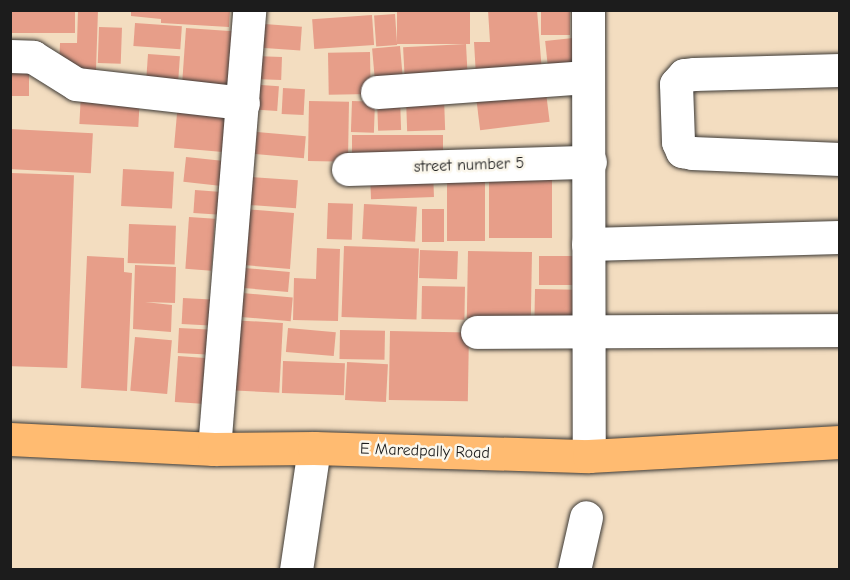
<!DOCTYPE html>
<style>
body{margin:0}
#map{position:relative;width:850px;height:580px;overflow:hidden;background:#f3ddc0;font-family:"Comic Neue",sans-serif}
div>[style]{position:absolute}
.building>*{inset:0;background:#e79e89;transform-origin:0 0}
.roads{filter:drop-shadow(0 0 2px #3c3935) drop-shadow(0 0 2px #3c3935)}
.minor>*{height:33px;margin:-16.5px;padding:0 16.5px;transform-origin:16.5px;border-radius:16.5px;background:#fff}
.major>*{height:33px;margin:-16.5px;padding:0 16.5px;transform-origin:16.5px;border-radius:16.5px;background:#ffbb71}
span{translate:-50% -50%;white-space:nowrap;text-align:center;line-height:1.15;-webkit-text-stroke:5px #fbf7ec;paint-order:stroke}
.street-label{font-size:16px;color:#1c1c1c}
.frame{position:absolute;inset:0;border:12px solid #1c1c1c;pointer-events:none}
</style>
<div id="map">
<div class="building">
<i style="left:10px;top:10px;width:65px;height:23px"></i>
<i style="clip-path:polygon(78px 10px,98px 10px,96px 70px,59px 69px,60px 43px,77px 43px)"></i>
<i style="clip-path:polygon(131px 10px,230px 10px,229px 27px,161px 23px,161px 19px,131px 16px)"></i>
<i style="left:397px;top:10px;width:73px;height:34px"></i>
<i style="clip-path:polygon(488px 10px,537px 10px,542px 72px,476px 76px,474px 42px,490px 42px)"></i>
<i style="left:541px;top:10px;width:29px;height:25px"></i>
<i style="left:395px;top:14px;width:31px;height:21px;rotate:86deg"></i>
<i style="left:372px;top:15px;width:30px;height:60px;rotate:86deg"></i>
<i style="left:135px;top:23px;width:47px;height:23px;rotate:4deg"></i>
<i style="left:250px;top:23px;width:52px;height:24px;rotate:4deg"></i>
<i style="left:99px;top:27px;width:23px;height:36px;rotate:2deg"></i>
<i style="left:186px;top:28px;width:47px;height:66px;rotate:4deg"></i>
<i style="left:573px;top:38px;width:31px;height:28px;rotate:84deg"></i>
<i style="left:466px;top:44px;width:34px;height:63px;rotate:87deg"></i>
<i style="left:400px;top:46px;width:35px;height:28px;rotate:85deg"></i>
<i style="left:370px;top:52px;width:42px;height:42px;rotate:89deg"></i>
<i style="left:148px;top:54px;width:32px;height:35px;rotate:4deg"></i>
<i style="left:252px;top:56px;width:30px;height:23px;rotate:2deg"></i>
<i style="left:10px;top:65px;width:19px;height:31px"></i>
<i style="left:248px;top:84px;width:31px;height:25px;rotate:4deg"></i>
<i style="left:545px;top:84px;width:38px;height:70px;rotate:83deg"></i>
<i style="left:283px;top:88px;width:22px;height:26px;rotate:3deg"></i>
<i style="left:81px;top:93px;width:59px;height:31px;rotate:3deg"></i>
<i style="left:444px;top:97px;width:33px;height:38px;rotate:88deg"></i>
<i style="left:400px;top:98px;width:32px;height:23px;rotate:88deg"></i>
<i style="left:309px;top:101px;width:40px;height:60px;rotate:1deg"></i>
<i style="left:352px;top:101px;width:23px;height:31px;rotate:2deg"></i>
<i style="left:178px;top:102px;width:49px;height:46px;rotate:5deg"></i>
<i style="left:10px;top:129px;width:83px;height:40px;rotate:3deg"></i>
<i style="left:257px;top:132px;width:49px;height:22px;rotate:5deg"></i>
<i style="left:352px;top:135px;width:91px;height:30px"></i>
<i style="left:186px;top:157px;width:36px;height:25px;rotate:6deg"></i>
<i style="left:123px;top:169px;width:51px;height:37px;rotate:3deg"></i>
<i style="left:433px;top:169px;width:28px;height:63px;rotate:88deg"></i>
<i style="left:12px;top:173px;width:62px;height:193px;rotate:2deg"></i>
<i style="left:489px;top:173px;width:63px;height:65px"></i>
<i style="left:447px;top:174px;width:38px;height:67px"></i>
<i style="left:251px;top:177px;width:47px;height:28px;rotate:4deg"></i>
<i style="left:195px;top:190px;width:27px;height:23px;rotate:4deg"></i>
<i style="left:328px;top:203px;width:25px;height:36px;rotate:2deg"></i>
<i style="left:364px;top:204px;width:53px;height:35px;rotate:3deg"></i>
<i style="clip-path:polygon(243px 209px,294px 213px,290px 269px,231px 264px)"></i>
<i style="left:422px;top:209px;width:22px;height:33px"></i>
<i style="left:189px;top:217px;width:26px;height:52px;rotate:4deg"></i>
<i style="left:129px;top:224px;width:47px;height:39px;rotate:2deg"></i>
<i style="left:344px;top:246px;width:75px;height:71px;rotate:2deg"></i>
<i style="clip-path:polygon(317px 248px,340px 249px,338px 321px,293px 320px,294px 278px,316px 279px)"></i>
<i style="left:420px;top:250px;width:38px;height:28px;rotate:2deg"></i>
<i style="left:468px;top:251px;width:64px;height:67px;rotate:1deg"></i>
<i style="clip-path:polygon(87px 256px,124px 258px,124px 272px,132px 273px,127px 391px,81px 388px)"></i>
<i style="left:539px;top:256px;width:40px;height:29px"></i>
<i style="clip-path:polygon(135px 265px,176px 267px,175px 303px,145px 302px,172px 305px,171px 332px,133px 329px)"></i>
<i style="left:233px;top:267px;width:57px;height:20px;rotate:5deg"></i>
<i style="left:422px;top:286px;width:43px;height:33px;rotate:1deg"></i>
<i style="left:535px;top:289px;width:42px;height:27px;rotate:1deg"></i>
<i style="left:231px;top:292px;width:62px;height:24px;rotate:5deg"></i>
<i style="left:183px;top:298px;width:33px;height:26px;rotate:3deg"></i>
<i style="left:228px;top:320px;width:55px;height:70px;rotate:3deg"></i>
<i style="left:179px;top:328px;width:34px;height:25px;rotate:3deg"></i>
<i style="left:288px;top:328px;width:48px;height:24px;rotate:5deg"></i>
<i style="left:340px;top:330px;width:45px;height:29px;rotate:1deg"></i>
<i style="left:390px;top:331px;width:79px;height:69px;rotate:1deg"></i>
<i style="left:135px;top:337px;width:37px;height:54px;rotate:5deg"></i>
<i style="left:178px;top:356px;width:27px;height:46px;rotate:4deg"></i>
<i style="left:283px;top:361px;width:62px;height:32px;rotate:2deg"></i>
<i style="left:347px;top:362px;width:41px;height:38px;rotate:3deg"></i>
</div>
<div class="roads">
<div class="minor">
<i style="left:588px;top:10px;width:446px;rotate:89.9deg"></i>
<i style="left:10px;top:56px;width:23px;rotate:2deg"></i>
<i style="left:33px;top:57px;width:51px;rotate:32.1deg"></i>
<i style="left:76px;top:84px;width:168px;rotate:6.5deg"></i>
<i style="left:840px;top:70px;width:146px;rotate:178.4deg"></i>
<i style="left:694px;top:74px;width:10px;rotate:174deg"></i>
<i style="left:684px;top:75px;width:12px;rotate:132deg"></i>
<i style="left:676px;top:84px;width:58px;rotate:88deg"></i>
<i style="left:678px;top:142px;width:10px;rotate:66deg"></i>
<i style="left:682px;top:151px;width:10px;rotate:11deg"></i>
<i style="left:692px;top:153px;width:148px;rotate:2.3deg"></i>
<i style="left:377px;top:92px;width:211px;rotate:-4.1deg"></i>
<i style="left:348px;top:169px;width:242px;rotate:-1.7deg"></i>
<i style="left:588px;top:244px;width:252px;rotate:-1.6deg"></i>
<i style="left:477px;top:332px;width:363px;rotate:-0.3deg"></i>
<i style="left:214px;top:449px;width:440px;rotate:-85.4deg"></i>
<i style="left:296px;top:570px;width:123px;rotate:-81.6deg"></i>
<i style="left:574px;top:570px;width:54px;rotate:-77.2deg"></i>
</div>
<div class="major">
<i style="left:10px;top:439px;width:204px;rotate:2.8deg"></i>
<i style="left:214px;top:449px;width:100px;rotate:-0.6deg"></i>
<i style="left:314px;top:448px;width:275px;rotate:1.7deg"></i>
<i style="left:589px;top:456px;width:251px;rotate:-3.2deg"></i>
</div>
</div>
<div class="street-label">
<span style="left:469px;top:165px;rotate:-2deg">street number 5</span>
<span style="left:425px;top:451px;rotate:2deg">E Maredpally Road</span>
</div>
<div class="frame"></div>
</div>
